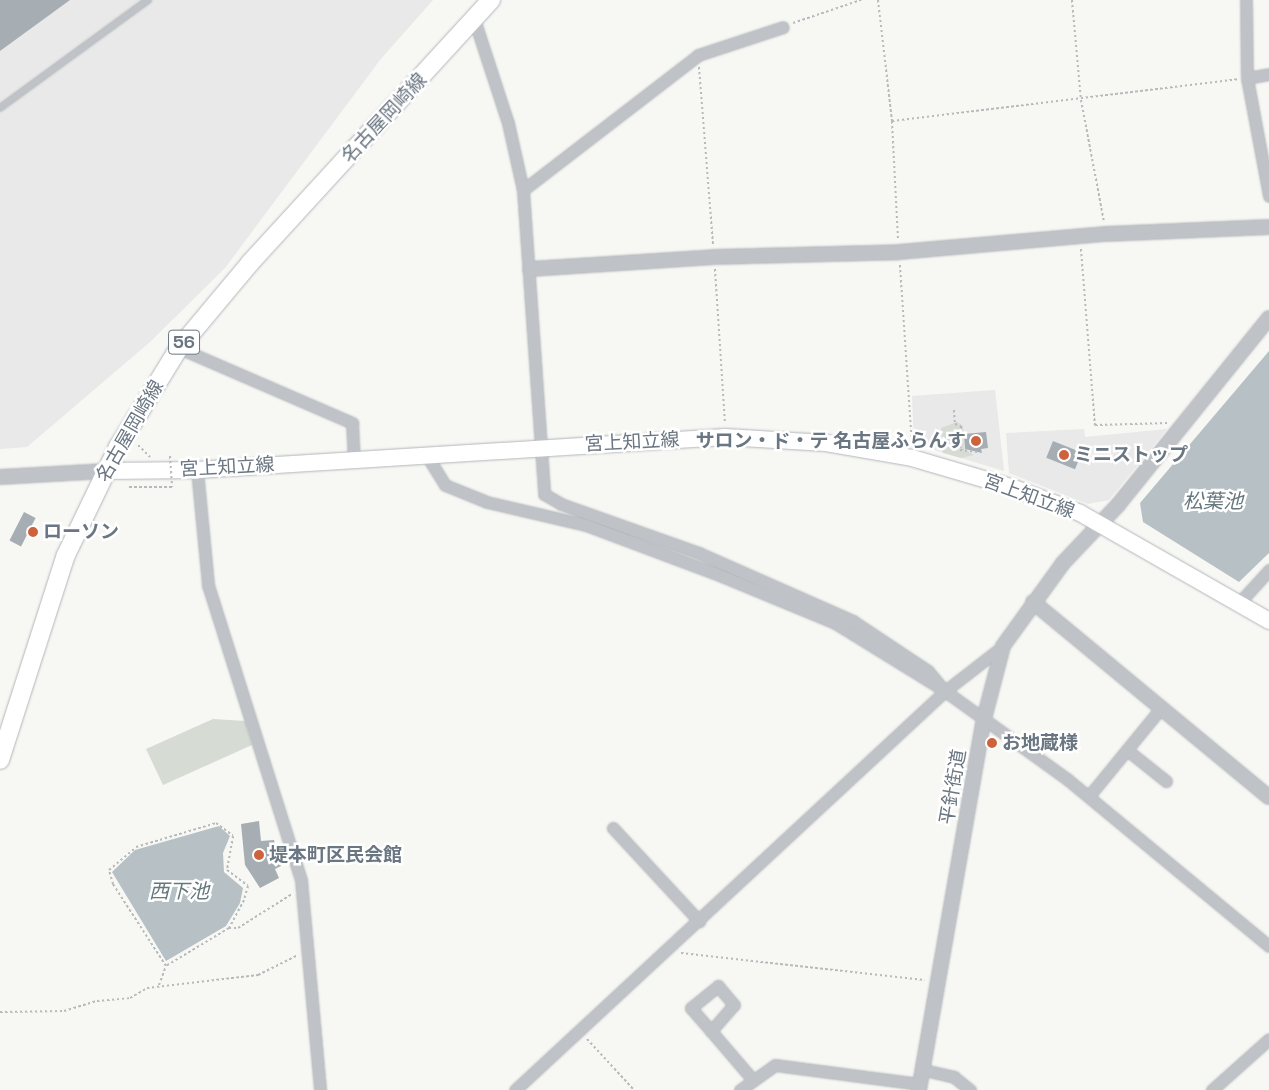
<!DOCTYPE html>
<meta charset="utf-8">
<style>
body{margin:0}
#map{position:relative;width:1269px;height:1090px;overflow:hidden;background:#f7f7f4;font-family:"Space Grotesk","Noto Sans JP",sans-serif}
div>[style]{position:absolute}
.built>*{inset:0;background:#e8e9e8}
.green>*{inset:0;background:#d6dbd4}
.water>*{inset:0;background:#b7c1c5}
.building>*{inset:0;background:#a6adb3;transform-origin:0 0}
.path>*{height:2px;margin-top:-1px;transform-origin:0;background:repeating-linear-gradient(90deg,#b7babc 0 2.5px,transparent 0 5px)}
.roads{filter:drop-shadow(0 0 1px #b2b6ba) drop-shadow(0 0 1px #b2b6ba)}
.service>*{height:5.5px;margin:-2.75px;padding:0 2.75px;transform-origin:2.75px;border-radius:2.75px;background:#bfc2c6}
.minor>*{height:11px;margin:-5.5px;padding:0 5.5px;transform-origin:5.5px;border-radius:5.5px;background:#bfc2c6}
.tertiary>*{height:14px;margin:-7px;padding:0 7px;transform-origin:7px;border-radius:7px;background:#bfc2c6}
.secondary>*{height:16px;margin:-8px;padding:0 8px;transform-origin:8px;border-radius:8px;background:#fff}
.primary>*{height:18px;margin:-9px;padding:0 9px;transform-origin:9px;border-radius:9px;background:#fff}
.path-bridge>*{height:2px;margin-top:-1px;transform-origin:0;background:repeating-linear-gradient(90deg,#b7babc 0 2.5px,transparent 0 5px)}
.dots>*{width:14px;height:14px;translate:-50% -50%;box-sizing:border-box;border:2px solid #fff;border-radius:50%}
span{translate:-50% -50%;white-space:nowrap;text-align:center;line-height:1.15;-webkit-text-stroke:5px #fff;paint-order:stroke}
.shield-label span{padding:1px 4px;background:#fff;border:1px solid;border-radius:4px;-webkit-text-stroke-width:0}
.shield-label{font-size:18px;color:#6a7682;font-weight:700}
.street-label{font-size:19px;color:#6a7682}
.poi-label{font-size:19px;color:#6a7682;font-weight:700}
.right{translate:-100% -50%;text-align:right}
.left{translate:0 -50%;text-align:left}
.water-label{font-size:20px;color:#66777e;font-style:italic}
</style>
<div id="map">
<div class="built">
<i style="clip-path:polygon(0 0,433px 0,380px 60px,225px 268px,150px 342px,27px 447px,0 449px)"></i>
<i style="clip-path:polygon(995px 390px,1004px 471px,914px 444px,912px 396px)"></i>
<i style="clip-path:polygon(1084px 429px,1085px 437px,1167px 429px,1109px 500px,1088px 504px,1009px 473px,1006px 433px)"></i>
</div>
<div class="green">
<i style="clip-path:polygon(957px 422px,963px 426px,964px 449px,974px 455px,961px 458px,943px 453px,941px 428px)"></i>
<i style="clip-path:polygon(213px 719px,245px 721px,252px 745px,163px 785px,146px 749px)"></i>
</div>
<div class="water">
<i style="clip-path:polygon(1269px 351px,1269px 553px,1239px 582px,1143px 522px,1140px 503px)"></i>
<i style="clip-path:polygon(219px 826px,230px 836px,223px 853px,224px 872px,243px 888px,240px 903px,226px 926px,166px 961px,112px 872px,135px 850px)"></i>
</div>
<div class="building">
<i style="clip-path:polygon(0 0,70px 0,0 51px)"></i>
<i style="clip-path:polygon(986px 432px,988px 448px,981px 449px,982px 453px,965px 449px,964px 434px)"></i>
<i style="left:1053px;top:441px;width:31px;height:18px;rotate:22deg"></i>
<i style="left:24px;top:512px;width:13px;height:32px;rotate:27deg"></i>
<i style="clip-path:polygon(259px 821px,261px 841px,274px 840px,281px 866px,275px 869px,279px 878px,260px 888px,245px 865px,241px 824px)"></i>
</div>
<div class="path">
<i style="left:878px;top:0;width:122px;rotate:83.4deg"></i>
<i style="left:892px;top:121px;width:120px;rotate:87.1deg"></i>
<i style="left:1072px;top:0;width:100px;rotate:84.9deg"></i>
<i style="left:1081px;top:100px;width:124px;rotate:79.3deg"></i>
<i style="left:793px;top:23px;width:72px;rotate:-18.7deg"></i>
<i style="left:699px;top:67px;width:179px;rotate:85.5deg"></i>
<i style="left:892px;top:121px;width:348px;rotate:-6.9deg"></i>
<i style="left:1081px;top:249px;width:177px;rotate:85.5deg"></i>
<i style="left:1095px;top:425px;width:72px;rotate:-1.6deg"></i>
<i style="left:900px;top:265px;width:180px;rotate:86.2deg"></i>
<i style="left:715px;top:269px;width:155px;rotate:86.3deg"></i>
<i style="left:954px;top:410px;width:14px;rotate:86deg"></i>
<i style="left:955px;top:424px;width:6px;rotate:18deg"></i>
<i style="left:961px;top:426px;width:24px;rotate:92deg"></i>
<i style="left:960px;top:450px;width:18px;rotate:6deg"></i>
<i style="left:138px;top:445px;width:17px;rotate:45deg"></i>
<i style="left:129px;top:487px;width:43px"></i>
<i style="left:216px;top:823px;width:21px;rotate:37deg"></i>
<i style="left:233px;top:836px;width:35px;rotate:100deg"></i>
<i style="left:227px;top:870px;width:26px;rotate:37deg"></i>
<i style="left:248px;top:886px;width:15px;rotate:106deg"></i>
<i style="left:244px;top:900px;width:32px;rotate:118deg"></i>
<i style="left:229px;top:928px;width:74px;rotate:148.9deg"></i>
<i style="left:166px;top:966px;width:98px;rotate:-122.9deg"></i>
<i style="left:113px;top:884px;width:15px;rotate:-106deg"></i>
<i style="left:109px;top:870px;width:35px;rotate:-40deg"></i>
<i style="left:136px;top:847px;width:84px;rotate:-16.7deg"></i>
<i style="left:229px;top:928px;width:9px"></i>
<i style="left:238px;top:928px;width:64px;rotate:-32.2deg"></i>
<i style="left:681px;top:953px;width:245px;rotate:6.3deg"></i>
<i style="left:159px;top:985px;width:20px;rotate:-70deg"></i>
<i style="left:0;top:1012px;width:64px;rotate:-0.9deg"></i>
<i style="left:64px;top:1011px;width:34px;rotate:-17deg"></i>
<i style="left:97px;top:1001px;width:33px;rotate:-5deg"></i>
<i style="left:130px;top:998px;width:20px;rotate:-30deg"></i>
<i style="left:147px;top:988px;width:112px;rotate:-6.7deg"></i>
<i style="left:258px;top:975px;width:45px;rotate:-26.6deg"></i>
<i style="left:587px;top:1039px;width:69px;rotate:47.3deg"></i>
</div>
<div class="roads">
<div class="service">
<i style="left:0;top:108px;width:183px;rotate:-36.1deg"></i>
</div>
<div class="minor">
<i style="left:1246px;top:0;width:78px;rotate:89.3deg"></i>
<i style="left:1247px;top:78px;width:120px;rotate:79.4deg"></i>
<i style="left:474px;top:19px;width:109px;rotate:71.9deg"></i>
<i style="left:508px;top:123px;width:69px;rotate:77.4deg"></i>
<i style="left:523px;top:190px;width:305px;rotate:86deg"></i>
<i style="left:544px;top:494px;width:20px;rotate:30deg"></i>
<i style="left:561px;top:504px;width:146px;rotate:19.5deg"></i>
<i style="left:699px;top:553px;width:168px;rotate:23.8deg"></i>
<i style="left:853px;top:621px;width:90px;rotate:33.7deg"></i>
<i style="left:928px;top:671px;width:26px;rotate:50deg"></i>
<i style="left:945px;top:691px;width:150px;rotate:35.8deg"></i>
<i style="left:1067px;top:779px;width:262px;rotate:39.6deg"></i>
<i style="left:1247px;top:78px;width:22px;rotate:-10deg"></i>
<i style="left:523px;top:190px;width:221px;rotate:-37.6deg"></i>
<i style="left:698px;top:55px;width:89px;rotate:-18.2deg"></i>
<i style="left:179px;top:348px;width:189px;rotate:23.4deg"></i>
<i style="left:352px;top:423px;width:37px;rotate:87deg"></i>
<i style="left:427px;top:456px;width:34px;rotate:58deg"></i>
<i style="left:445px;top:485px;width:45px;rotate:22deg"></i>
<i style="left:487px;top:502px;width:102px;rotate:13.1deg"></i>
<i style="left:586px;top:525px;width:147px;rotate:20.6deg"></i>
<i style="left:724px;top:577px;width:120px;rotate:22.5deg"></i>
<i style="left:835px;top:623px;width:129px;rotate:31.7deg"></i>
<i style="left:197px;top:470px;width:116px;rotate:84.5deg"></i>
<i style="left:208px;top:585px;width:309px;rotate:72.5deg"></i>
<i style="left:301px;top:880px;width:211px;rotate:84.8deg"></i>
<i style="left:1239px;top:603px;width:45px;rotate:-47.7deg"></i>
<i style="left:1127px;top:750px;width:50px;rotate:38.5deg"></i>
<i style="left:1089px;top:796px;width:114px;rotate:-50.7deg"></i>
<i style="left:613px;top:828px;width:127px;rotate:47.2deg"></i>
<i style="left:711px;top:1031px;width:35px;rotate:-49deg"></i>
<i style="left:734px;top:1005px;width:25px;rotate:-130deg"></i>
<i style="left:718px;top:986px;width:35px;rotate:141deg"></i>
<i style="left:691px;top:1008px;width:30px;rotate:49deg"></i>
<i style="left:711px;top:1031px;width:65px;rotate:49.4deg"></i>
<i style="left:924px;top:1070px;width:31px;rotate:13deg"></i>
<i style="left:954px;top:1077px;width:21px;rotate:39deg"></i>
<i style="left:515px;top:1090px;width:587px;rotate:-42.86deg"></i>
<i style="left:945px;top:691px;width:73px;rotate:-37.8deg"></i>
<i style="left:740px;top:1090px;width:43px;rotate:-35.5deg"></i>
<i style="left:775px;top:1065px;width:146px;rotate:7.5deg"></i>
<i style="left:1212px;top:1090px;width:76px;rotate:-41.8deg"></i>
</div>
<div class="tertiary">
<i style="left:530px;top:269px;width:184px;rotate:-3.7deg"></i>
<i style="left:714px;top:257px;width:185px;rotate:-1.5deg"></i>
<i style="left:899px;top:252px;width:208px;rotate:-5deg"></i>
<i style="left:1106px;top:234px;width:163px;rotate:-2.5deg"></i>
<i style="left:0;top:477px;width:106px;rotate:-3.2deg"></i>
<i style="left:1033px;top:602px;width:306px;rotate:39.6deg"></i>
<i style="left:919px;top:1090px;width:377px;rotate:-80.1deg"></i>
<i style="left:984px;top:719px;width:75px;rotate:-75.4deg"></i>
<i style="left:1003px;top:646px;width:102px;rotate:-54.1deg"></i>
<i style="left:1063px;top:563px;width:80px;rotate:-46.5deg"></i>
<i style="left:1118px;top:505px;width:240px;rotate:-51.1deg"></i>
</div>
<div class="secondary">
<i style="left:106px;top:471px;width:91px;rotate:-0.6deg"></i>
<i style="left:197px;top:470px;width:529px;rotate:-3.58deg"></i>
<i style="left:725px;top:437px;width:101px;rotate:3.4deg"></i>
<i style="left:826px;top:443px;width:87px;rotate:9.9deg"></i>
<i style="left:912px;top:458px;width:106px;rotate:16.4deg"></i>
<i style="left:1014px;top:488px;width:71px;rotate:20.7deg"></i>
<i style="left:1080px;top:513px;width:218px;rotate:29.7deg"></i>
</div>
<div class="primary">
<i style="left:0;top:760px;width:215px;rotate:-72.2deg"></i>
<i style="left:66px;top:555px;width:120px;rotate:-64.3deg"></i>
<i style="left:118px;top:447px;width:116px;rotate:-58.4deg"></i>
<i style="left:179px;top:348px;width:111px;rotate:-50.1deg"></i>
<i style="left:250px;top:263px;width:357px;rotate:-47.5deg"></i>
</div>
</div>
<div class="path-bridge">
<i style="left:170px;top:456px;width:31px;rotate:86deg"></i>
</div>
<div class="dots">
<i style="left:976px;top:441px;background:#ce623d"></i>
<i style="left:1064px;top:455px;background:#ce623d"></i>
<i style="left:33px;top:532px;background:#ce623d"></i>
<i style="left:992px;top:743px;background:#ce623d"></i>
<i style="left:259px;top:855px;background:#ce623d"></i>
</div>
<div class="shield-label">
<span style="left:184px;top:342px">56</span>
</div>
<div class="street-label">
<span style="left:384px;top:118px;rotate:-47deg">名古屋岡崎線</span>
<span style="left:130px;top:431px;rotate:-60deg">名古屋岡崎線</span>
<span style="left:632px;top:442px;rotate:-3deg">宮上知立線</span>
<span style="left:227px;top:467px;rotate:-3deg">宮上知立線</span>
<span style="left:1029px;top:496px;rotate:20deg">宮上知立線</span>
<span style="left:953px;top:787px;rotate:-80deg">平針街道</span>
</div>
<div class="poi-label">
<span class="right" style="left:966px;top:441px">サロン・ド・テ 名古屋ふらんす</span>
<span class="left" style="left:1074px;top:455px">ミニストップ</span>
<span class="left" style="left:43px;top:532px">ローソン</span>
<span class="left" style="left:1002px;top:743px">お地蔵様</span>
<span class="left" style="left:269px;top:855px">堤本町区民会館</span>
</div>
<div class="water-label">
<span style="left:1213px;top:501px">松葉池</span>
<span style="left:179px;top:891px">西下池</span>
</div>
</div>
